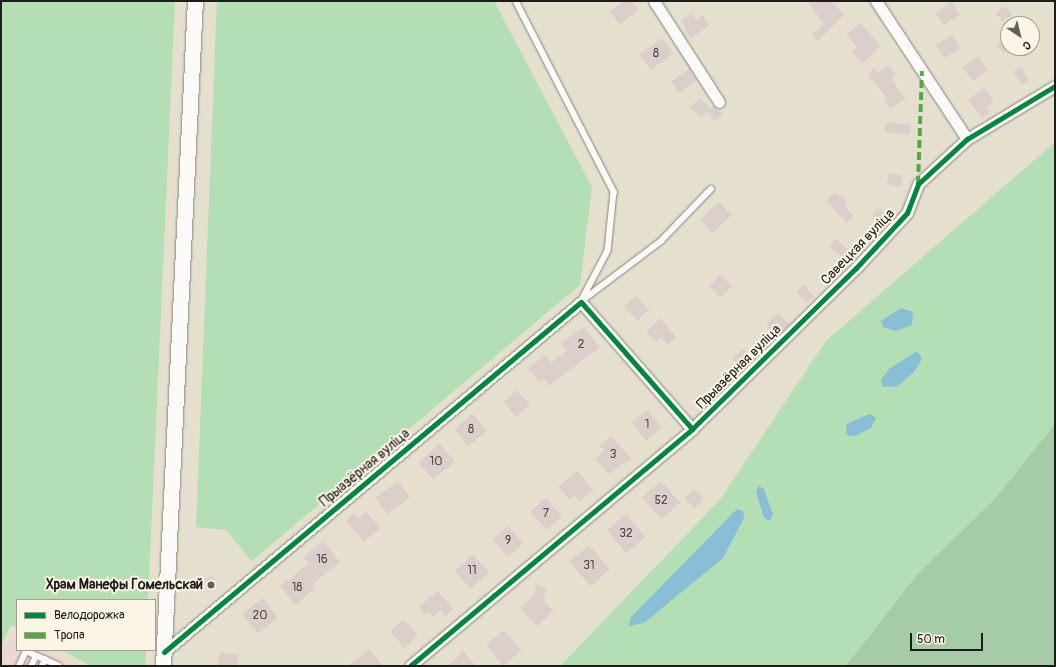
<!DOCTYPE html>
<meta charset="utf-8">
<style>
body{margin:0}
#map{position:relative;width:1056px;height:667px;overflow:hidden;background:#e5dfce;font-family:Pangolin,sans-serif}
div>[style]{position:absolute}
.built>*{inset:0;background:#eed6d4}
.green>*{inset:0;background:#b4deb4}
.forest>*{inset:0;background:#a5cca6}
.water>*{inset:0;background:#88bfd7}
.building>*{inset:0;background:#dccecb;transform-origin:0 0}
.roads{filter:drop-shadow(0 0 1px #87847b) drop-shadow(0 0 1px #87847b)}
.lane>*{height:5.5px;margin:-2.75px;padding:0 2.75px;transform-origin:2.75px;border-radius:2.75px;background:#fbfaf8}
.street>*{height:11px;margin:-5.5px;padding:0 5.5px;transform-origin:5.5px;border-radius:5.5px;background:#fbfaf8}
.secondary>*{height:15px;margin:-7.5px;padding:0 7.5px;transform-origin:7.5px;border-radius:7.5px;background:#fbfaf8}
.quiet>*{height:4px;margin-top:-2px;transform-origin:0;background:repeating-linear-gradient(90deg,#52a943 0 8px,transparent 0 12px)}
.cycleway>*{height:5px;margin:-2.5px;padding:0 2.5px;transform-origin:2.5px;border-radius:2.5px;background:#00873e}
.dots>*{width:11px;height:11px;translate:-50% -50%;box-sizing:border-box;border:2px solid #fcf5e5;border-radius:50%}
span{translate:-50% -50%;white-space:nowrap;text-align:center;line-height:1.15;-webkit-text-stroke:4px #fcf5e5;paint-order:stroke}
.number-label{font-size:12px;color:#4c4848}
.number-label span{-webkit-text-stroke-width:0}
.street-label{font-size:14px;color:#1c1c1c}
.poi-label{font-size:14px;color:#1c1c1c;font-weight:700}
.right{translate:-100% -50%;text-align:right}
.frame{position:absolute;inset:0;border:2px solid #1c1c1c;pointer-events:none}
.legend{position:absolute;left:16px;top:599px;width:140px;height:52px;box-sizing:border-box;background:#fcf5e5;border:1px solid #a29e95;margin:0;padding:5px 7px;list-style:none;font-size:12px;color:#1c1c1c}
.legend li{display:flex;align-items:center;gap:8px;height:20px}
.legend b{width:20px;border:1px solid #a29e95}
.north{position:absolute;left:1000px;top:16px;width:40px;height:40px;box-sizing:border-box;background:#fcf5e5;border:1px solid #a29e95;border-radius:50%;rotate:145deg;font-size:11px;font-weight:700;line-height:16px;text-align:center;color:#1c1c1c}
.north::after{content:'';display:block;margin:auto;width:14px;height:18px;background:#62605a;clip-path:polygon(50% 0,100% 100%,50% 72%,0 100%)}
.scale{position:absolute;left:910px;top:633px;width:73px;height:18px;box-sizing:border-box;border:2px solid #1c1c1c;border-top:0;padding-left:5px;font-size:12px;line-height:14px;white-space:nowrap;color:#1c1c1c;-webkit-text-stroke:3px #fcf5e5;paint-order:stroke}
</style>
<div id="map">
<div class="built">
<i style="clip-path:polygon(17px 640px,17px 650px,46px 650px,79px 666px,1px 666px,1px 655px,8px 641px)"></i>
</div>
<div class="green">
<i style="clip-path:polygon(1px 1px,175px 1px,148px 600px,17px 600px,17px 628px,11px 625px,1px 646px)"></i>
<i style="clip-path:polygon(217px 1px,494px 1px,592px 187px,580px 285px,252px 561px,226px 530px,196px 527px)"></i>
<i style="clip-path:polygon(1055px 142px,1055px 666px,560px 666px,719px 501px,826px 341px)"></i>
<i style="clip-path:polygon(62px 650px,146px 650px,145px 666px,91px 666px)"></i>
</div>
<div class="forest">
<i style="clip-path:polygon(1055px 424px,1055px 666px,846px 666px,917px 575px,995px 499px)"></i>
</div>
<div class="water">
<i style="clip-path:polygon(901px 308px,913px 312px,912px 325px,896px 331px,883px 327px,881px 321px)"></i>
<i style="clip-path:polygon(917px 351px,922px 359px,914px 372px,898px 386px,883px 387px,881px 380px,889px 369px)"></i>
<i style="clip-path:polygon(870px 414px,876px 418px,871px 428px,855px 436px,847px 435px,846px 424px)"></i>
<i style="clip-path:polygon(759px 486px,764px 489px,773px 515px,770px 521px,764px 518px,756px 492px)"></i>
<i style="clip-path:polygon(737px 509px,743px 511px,744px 518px,723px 558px,644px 623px,629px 626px,630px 618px)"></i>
</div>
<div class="building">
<i style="clip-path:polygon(624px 1px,632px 1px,639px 10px,620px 25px,610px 11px)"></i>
<i style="clip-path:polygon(807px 1px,831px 1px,844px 15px,818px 41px,812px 35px,824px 24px)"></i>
<i style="clip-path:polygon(951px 1px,959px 15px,943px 25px,936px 14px)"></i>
<i style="left:1006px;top:6px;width:11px;height:12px;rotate:56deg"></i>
<i style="clip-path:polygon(692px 13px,696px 20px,703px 15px,710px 25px,690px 39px,682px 20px)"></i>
<i style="clip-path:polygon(861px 23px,880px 46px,863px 64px,852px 52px,857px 47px,846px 34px)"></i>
<i style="left:952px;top:35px;width:16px;height:19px;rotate:60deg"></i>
<i style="clip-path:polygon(1008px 36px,1008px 50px,1004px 54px,997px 45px)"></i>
<i style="left:662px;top:38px;width:19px;height:28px;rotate:54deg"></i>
<i style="left:978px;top:56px;width:17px;height:19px;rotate:54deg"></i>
<i style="clip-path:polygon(888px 65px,896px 75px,891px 78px,905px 99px,890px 109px,884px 100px,887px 98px,868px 75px,874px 69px,878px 73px)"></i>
<i style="left:1021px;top:67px;width:15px;height:9px;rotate:58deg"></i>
<i style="left:689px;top:69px;width:14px;height:22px;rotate:56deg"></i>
<i style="clip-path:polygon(984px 88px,994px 101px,986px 107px,990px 112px,982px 118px,968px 100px)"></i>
<i style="clip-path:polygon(700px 98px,710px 108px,713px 105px,723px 114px,715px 121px,707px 112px,701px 118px,690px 107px)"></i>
<i style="left:886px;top:122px;width:25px;height:10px;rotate:7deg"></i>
<i style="left:889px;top:173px;width:14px;height:11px;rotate:12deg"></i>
<i style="clip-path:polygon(834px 193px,846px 200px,845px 207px,854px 216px,847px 223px,826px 201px)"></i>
<i style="left:719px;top:202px;width:18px;height:26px;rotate:47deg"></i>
<i style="left:879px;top:208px;width:12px;height:9px;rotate:48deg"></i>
<i style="left:836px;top:239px;width:20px;height:10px;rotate:41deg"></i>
<i style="left:720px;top:275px;width:16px;height:16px;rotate:43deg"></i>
<i style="left:804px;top:285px;width:15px;height:10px;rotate:48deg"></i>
<i style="left:636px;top:296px;width:19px;height:16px;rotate:47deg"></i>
<i style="left:778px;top:313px;width:16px;height:17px;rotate:45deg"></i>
<i style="clip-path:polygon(660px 318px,676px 337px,668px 345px,661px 337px,656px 342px,646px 332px)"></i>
<i style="clip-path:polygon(581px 329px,585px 329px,600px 347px,549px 386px,544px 378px,539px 382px,528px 368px,546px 355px,551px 363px,567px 351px,561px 343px)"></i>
<i style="left:743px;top:349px;width:14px;height:15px;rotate:45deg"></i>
<i style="left:517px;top:390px;width:20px;height:18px;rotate:49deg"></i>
<i style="left:647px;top:410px;width:23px;height:20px;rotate:50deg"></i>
<i style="left:473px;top:414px;width:22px;height:24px;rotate:51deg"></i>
<i style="clip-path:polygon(611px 436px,631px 459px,609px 474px,595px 459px,604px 451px,600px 446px)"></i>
<i style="left:440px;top:444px;width:23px;height:28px;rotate:50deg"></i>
<i style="clip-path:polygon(577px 471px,593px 490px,579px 501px,575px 496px,570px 500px,558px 487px)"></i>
<i style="left:398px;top:481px;width:20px;height:28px;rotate:53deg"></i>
<i style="left:661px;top:481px;width:29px;height:25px;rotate:49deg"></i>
<i style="left:694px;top:489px;width:14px;height:13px;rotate:45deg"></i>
<i style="left:546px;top:498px;width:24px;height:21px;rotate:48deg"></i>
<i style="clip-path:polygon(366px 512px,380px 528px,364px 542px,346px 521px,354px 513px,358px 518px)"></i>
<i style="left:626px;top:514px;width:30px;height:25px;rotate:50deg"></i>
<i style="left:508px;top:526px;width:23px;height:20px;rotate:49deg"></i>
<i style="clip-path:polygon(323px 541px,340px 562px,311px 585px,315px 589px,295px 605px,280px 586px,309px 564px,304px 557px)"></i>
<i style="left:589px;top:545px;width:32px;height:26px;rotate:49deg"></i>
<i style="left:473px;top:554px;width:24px;height:25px;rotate:48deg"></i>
<i style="left:212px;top:576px;width:11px;height:12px;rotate:52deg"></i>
<i style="clip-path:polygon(536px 584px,546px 588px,544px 601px,553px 611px,537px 626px,520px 608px,534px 595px)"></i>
<i style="clip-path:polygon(438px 591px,453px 609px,445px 616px,441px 610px,433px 617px,429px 612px,425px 614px,419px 607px)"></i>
<i style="left:263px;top:598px;width:25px;height:26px;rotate:53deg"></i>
<i style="clip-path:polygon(403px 619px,418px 635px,404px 648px,391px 631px)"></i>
<i style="left:504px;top:630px;width:27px;height:23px;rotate:51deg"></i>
<i style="clip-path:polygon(369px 649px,383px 666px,348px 666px)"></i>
<i style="clip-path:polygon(462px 650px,476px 666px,447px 666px,457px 658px)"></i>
<i style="clip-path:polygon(220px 652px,238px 655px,237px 666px,217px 666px)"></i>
</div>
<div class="roads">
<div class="lane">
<i style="left:516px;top:1px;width:215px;rotate:62.8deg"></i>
<i style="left:614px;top:192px;width:59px;rotate:95.8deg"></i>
<i style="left:608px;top:251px;width:58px;rotate:117.9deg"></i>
<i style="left:583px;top:300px;width:98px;rotate:-37.1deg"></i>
<i style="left:661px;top:241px;width:72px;rotate:-46.1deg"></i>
<i style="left:19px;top:666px;width:17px;rotate:-65deg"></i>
<i style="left:26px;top:651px;width:36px;rotate:24deg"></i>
<i style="left:31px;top:666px;width:11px;rotate:-63deg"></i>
<i style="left:42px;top:666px;width:7px;rotate:-63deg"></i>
</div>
<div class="street">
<i style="left:654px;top:1px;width:120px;rotate:57.2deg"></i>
<i style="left:876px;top:1px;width:165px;rotate:56.6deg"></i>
<i style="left:164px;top:652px;width:544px;rotate:-40.01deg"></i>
<i style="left:581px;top:302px;width:169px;rotate:48.8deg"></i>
<i style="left:410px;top:666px;width:368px;rotate:-40deg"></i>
<i style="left:692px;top:429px;width:230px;rotate:-44.5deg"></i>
<i style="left:856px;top:268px;width:75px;rotate:-47.2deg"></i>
<i style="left:907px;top:213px;width:31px;rotate:-69deg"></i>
<i style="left:918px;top:184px;width:67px;rotate:-42.6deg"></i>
<i style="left:967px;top:139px;width:103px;rotate:-31.1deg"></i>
</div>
<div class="secondary">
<i style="left:163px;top:666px;width:666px;rotate:-87.25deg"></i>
</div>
</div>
<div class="quiet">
<i style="left:918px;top:184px;width:113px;rotate:-88deg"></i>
</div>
<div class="cycleway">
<i style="left:164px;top:652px;width:544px;rotate:-40.01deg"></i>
<i style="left:581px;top:302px;width:169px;rotate:48.8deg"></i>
<i style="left:410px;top:666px;width:368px;rotate:-40deg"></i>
<i style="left:692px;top:429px;width:230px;rotate:-44.5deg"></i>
<i style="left:856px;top:268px;width:75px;rotate:-47.2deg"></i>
<i style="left:907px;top:213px;width:31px;rotate:-69deg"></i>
<i style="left:918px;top:184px;width:67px;rotate:-42.6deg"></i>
<i style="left:967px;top:139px;width:103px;rotate:-31.1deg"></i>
</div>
<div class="dots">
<i style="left:211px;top:585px;background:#62605a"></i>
</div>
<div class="number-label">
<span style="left:656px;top:54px">8</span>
<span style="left:581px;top:345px">2</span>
<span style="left:647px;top:425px">1</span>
<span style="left:471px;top:430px">8</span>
<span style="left:613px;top:455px">3</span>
<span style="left:436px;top:462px">10</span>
<span style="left:661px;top:501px">52</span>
<span style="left:546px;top:514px">7</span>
<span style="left:626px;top:534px">32</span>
<span style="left:508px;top:541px">9</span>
<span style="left:322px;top:560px">16</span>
<span style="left:589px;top:566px">31</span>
<span style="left:472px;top:571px">11</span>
<span style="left:297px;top:588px">18</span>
<span style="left:260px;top:616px">20</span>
</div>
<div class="street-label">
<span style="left:858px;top:247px;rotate:-46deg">Савецкая вуліца</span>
<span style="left:739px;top:367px;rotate:-45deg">Прыазёрная вуліца</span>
<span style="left:365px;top:468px;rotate:-40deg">Прыазёрная вуліца</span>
</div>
<div class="poi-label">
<span class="right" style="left:203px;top:585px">Храм Манефы Гомельскай</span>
</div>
<div class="frame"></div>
<ul class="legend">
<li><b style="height:5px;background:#00873e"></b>Велодорожка</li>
<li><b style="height:5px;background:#52a943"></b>Тропа</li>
</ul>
<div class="north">С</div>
<div class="scale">50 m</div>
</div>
